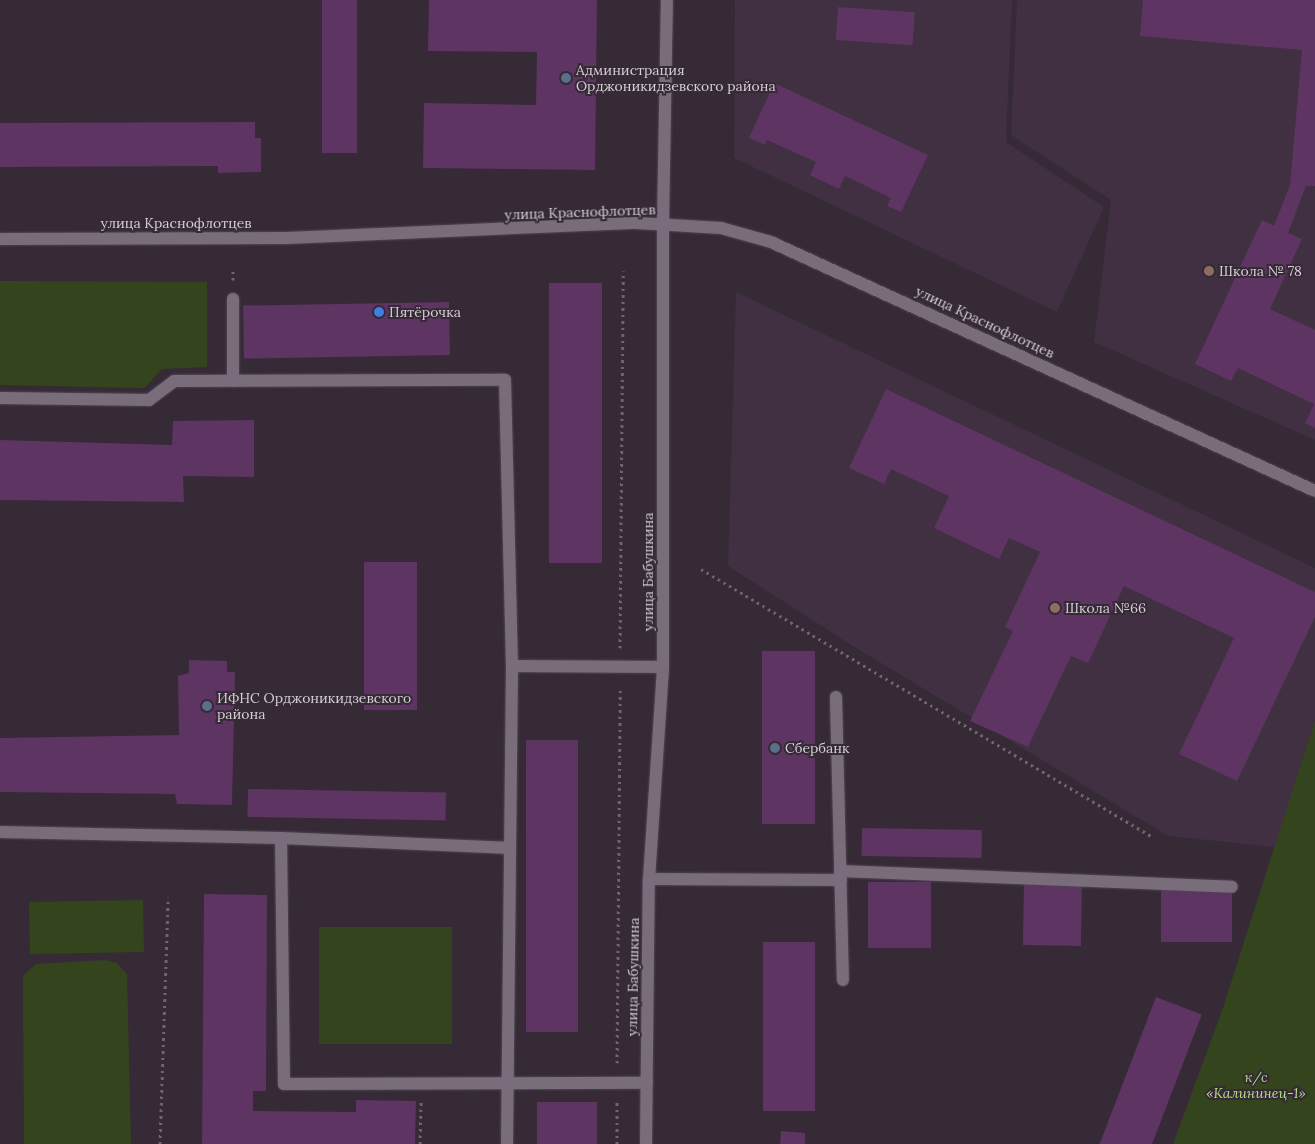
<!DOCTYPE html>
<meta charset="utf-8">
<style>
body{margin:0}
#map{position:relative;width:1315px;height:1144px;overflow:hidden;background:#352a36;font-family:Lora,serif}
div>[style]{position:absolute}
.built>*{inset:0;background:#403042}
.green>*{inset:0;background:#34451e;transform-origin:0 0}
.building>*{inset:0;background:#5d3462;transform-origin:0 0}
.path>*{height:3px;margin-top:-1.5px;transform-origin:0;background:repeating-linear-gradient(90deg,#6f656f 0 2.5px,transparent 0 6.5px)}
.roads{filter:drop-shadow(0 0 1px #504752) drop-shadow(0 0 1px #504752)}
.lane>*{height:12px;margin:-6px;padding:0 6px;transform-origin:6px;border-radius:6px;background:#7a6d7b}
.secondary>*{height:12px;margin:-6px;padding:0 6px;transform-origin:6px;border-radius:6px;background:#7a6d7b}
.dots>*{width:14px;height:14px;translate:-50% -50%;box-sizing:border-box;border:2px solid #352a36;border-radius:50%}
span{translate:-50% -50%;white-space:nowrap;text-align:center;line-height:1.15;-webkit-text-stroke:4px #352a36;paint-order:stroke}
.poi-label{font-size:14px;color:#d6ced6}
.left{translate:0 -50%;text-align:left}
.street-label{font-size:14px;color:#d6ced6}
.park-label{font-size:14px;color:#b7de88;font-style:italic}
</style>
<div id="map">
<div class="built">
<i style="clip-path:polygon(735px 0,1012px 0,1006px 142px,1104px 207px,1057px 312px,734px 158px)"></i>
<i style="clip-path:polygon(1017px 0,1315px 0,1315px 440px,1094px 342px,1111px 200px,1011px 135px)"></i>
<i style="clip-path:polygon(736px 292px,1315px 568px,1315px 720px,1275px 847px,1168px 836px,856px 648px,728px 566px)"></i>
</div>
<div class="green">
<i style="clip-path:polygon(0 281px,207px 282px,207px 367px,162px 369px,144px 388px,0 385px)"></i>
<i style="clip-path:polygon(1315px 720px,1315px 1144px,1173px 1144px,1223px 1008px)"></i>
<i style="left:143px;top:900px;width:52px;height:114px;rotate:89deg"></i>
<i style="left:452px;top:927px;width:117px;height:133px;rotate:90deg"></i>
<i style="clip-path:polygon(105px 960px,117px 963px,127px 974px,131px 1144px,24px 1144px,23px 976px,36px 964px)"></i>
</div>
<div class="building">
<i style="left:322px;top:0;width:35px;height:153px"></i>
<i style="clip-path:polygon(429px 0,597px 0,595px 170px,423px 168px,424px 103px,536px 105px,537px 52px,428px 51px)"></i>
<i style="clip-path:polygon(1143px 0,1315px 0,1315px 186px,1306px 186px,1288px 233px,1302px 239px,1270px 309px,1315px 330px,1315px 428px,1305px 423px,1314px 404px,1238px 368px,1231px 381px,1195px 364px,1262px 220px,1274px 226px,1290px 185px,1302px 50px,1140px 36px)"></i>
<i style="left:838px;top:7px;width:77px;height:33px;rotate:4deg"></i>
<i style="clip-path:polygon(774px 83px,928px 155px,901px 212px,887px 206px,891px 198px,845px 176px,839px 189px,810px 175px,816px 162px,767px 140px,765px 145px,749px 138px)"></i>
<i style="clip-path:polygon(255px 122px,255px 138px,261px 138px,261px 172px,218px 173px,218px 166px,0 167px,0 123px)"></i>
<i style="left:549px;top:283px;width:53px;height:280px"></i>
<i style="left:449px;top:302px;width:53px;height:206px;rotate:89deg"></i>
<i style="clip-path:polygon(886px 389px,1315px 592px,1315px 617px,1237px 781px,1179px 754px,1234px 638px,1124px 586px,1088px 663px,1071px 656px,1028px 747px,970px 721px,1013px 631px,1005px 627px,1040px 552px,1009px 538px,999px 559px,934px 528px,949px 496px,891px 469px,884px 484px,849px 468px)"></i>
<i style="clip-path:polygon(254px 420px,254px 477px,183px 476px,184px 502px,0 500px,0 440px,172px 445px,173px 421px)"></i>
<i style="left:364px;top:562px;width:53px;height:148px"></i>
<i style="left:762px;top:651px;width:53px;height:173px"></i>
<i style="clip-path:polygon(189px 660px,227px 661px,227px 672px,235px 672px,232px 805px,177px 804px,175px 794px,0 792px,0 738px,179px 735px,178px 676px,189px 673px)"></i>
<i style="left:526px;top:740px;width:52px;height:292px"></i>
<i style="left:248px;top:789px;width:198px;height:28px;rotate:1deg"></i>
<i style="left:862px;top:828px;width:120px;height:28px;rotate:1deg"></i>
<i style="left:868px;top:882px;width:63px;height:66px"></i>
<i style="left:1024px;top:882px;width:58px;height:63px;rotate:1deg"></i>
<i style="left:1161px;top:882px;width:71px;height:60px"></i>
<i style="clip-path:polygon(204px 894px,267px 895px,266px 1091px,253px 1091px,253px 1111px,356px 1112px,356px 1100px,416px 1101px,415px 1144px,202px 1144px)"></i>
<i style="left:763px;top:942px;width:52px;height:169px"></i>
<i style="left:1156px;top:997px;width:49px;height:158px;rotate:21deg"></i>
<i style="left:537px;top:1102px;width:60px;height:42px"></i>
<i style="clip-path:polygon(781px 1131px,805px 1133px,805px 1144px,780px 1144px)"></i>
</div>
<div class="path">
<i style="left:233px;top:280px;width:9px;rotate:-90deg"></i>
<i style="left:701px;top:569px;width:523px;rotate:30.68deg"></i>
<i style="left:620px;top:648px;width:377px;rotate:-89.5deg"></i>
<i style="left:617px;top:1063px;width:376px;rotate:-89.5deg"></i>
<i style="left:160px;top:1144px;width:247px;rotate:-88.1deg"></i>
<i style="left:420px;top:1144px;width:42px;rotate:-88.6deg"></i>
<i style="left:617px;top:1144px;width:42px;rotate:-90deg"></i>
</div>
<div class="roads">
<div class="lane">
<i style="left:233px;top:381px;width:82px;rotate:-90deg"></i>
<i style="left:0;top:398px;width:149px;rotate:0.8deg"></i>
<i style="left:149px;top:400px;width:31px;rotate:-37deg"></i>
<i style="left:174px;top:381px;width:331px;rotate:-0.2deg"></i>
<i style="left:505px;top:380px;width:286px;rotate:88.6deg"></i>
<i style="left:512px;top:666px;width:478px;rotate:90.6deg"></i>
<i style="left:512px;top:666px;width:151px;rotate:0.4deg"></i>
<i style="left:836px;top:697px;width:283px;rotate:88.6deg"></i>
<i style="left:0;top:832px;width:281px;rotate:1.2deg"></i>
<i style="left:281px;top:838px;width:229px;rotate:2.5deg"></i>
<i style="left:281px;top:838px;width:246px;rotate:89.3deg"></i>
<i style="left:284px;top:1084px;width:363px;rotate:-0.2deg"></i>
<i style="left:840px;top:871px;width:392px;rotate:2.3deg"></i>
<i style="left:649px;top:879px;width:192px;rotate:0.3deg"></i>
</div>
<div class="secondary">
<i style="left:0;top:239px;width:287px;rotate:-0.2deg"></i>
<i style="left:287px;top:238px;width:350px;rotate:-2.5deg"></i>
<i style="left:637px;top:223px;width:84px;rotate:3.4deg"></i>
<i style="left:721px;top:228px;width:52px;rotate:15.6deg"></i>
<i style="left:771px;top:242px;width:598px;rotate:24.59deg"></i>
<i style="left:646px;top:1144px;width:265px;rotate:-89.4deg"></i>
<i style="left:649px;top:879px;width:212px;rotate:-86.2deg"></i>
<i style="left:663px;top:667px;width:443px;rotate:-90deg"></i>
<i style="left:663px;top:224px;width:224px;rotate:-89deg"></i>
</div>
</div>
<div class="dots">
<i style="left:566px;top:78px;background:#5c6f8a"></i>
<i style="left:1209px;top:271px;background:#8d6e63"></i>
<i style="left:379px;top:312px;background:#3f7fe0"></i>
<i style="left:1055px;top:608px;background:#8d6e63"></i>
<i style="left:207px;top:706px;background:#5c6f8a"></i>
<i style="left:775px;top:748px;background:#5c6f8a"></i>
</div>
<div class="poi-label">
<span class="left" style="left:576px;top:78px">Администрация<br>Орджоникидзевского района</span>
<span class="left" style="left:1219px;top:271px">Школа № 78</span>
<span class="left" style="left:389px;top:312px">Пятёрочка</span>
<span class="left" style="left:1065px;top:608px">Школа №66</span>
<span class="left" style="left:217px;top:706px">ИФНС Орджоникидзевского<br>района</span>
<span class="left" style="left:785px;top:748px">Сбербанк</span>
</div>
<div class="street-label">
<span style="left:580px;top:212px;rotate:-2deg">улица Краснофлотцев</span>
<span style="left:176px;top:223px">улица Краснофлотцев</span>
<span style="left:985px;top:322px;rotate:25deg">улица Краснофлотцев</span>
<span style="left:648px;top:572px;rotate:-90deg">улица Бабушкина</span>
<span style="left:633px;top:977px;rotate:-89deg">улица Бабушкина</span>
</div>
<div class="park-label">
<span style="left:1256px;top:1085px">к/с<br>«Калининец-1»</span>
</div>
</div>
